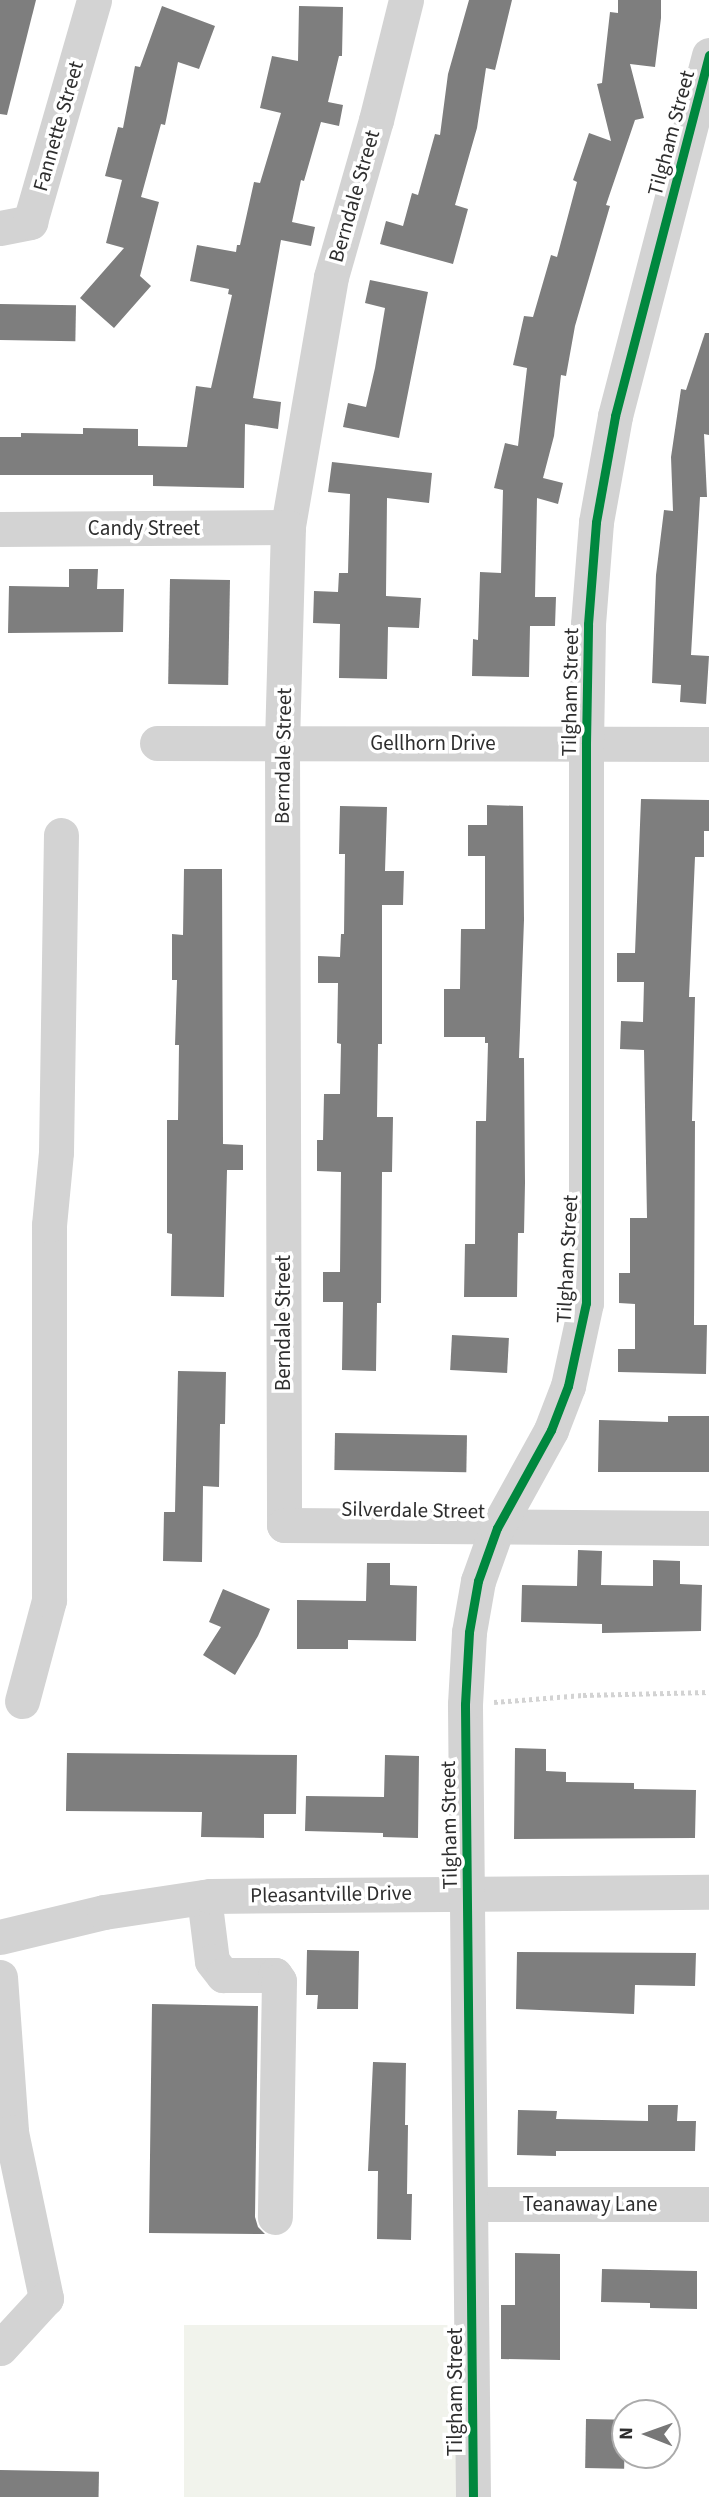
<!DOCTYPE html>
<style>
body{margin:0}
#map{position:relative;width:709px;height:2497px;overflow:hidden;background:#fff;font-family:"Source Sans 3",sans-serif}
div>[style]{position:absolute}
.green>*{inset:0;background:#f1f3ec;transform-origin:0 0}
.building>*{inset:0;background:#7e7e7e;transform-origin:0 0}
.path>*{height:4.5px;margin-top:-2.25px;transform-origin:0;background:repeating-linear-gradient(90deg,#d3d3d3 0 3.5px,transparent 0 7px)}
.minor>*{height:35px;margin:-17.5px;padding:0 17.5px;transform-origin:17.5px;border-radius:17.5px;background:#d3d3d3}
.cycleway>*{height:9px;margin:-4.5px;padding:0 4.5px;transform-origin:4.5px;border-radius:4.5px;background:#00873e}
span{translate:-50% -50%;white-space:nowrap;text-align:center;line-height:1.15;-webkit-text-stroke:7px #fff;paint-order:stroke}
.street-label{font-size:21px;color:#2e2e2e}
.north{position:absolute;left:611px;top:2399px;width:70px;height:70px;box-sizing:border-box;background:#fff;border:2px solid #ababab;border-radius:50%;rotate:271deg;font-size:19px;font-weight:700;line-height:28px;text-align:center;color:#2e2e2e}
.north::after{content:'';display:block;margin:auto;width:24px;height:32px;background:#777;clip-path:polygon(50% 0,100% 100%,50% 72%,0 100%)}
</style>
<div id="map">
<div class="green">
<i style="left:456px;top:2325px;width:172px;height:272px;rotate:90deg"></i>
</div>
<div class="building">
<i style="clip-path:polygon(0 0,36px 0,7px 115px,0 114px)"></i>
<i style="clip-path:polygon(469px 0,512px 0,495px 70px,486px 68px,477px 128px,455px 205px,468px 209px,453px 264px,380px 244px,386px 221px,403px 226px,412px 193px,418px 195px,435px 134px,440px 135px,448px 74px)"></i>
<i style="clip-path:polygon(618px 0,661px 0,661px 18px,655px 67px,630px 64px,644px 118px,635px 120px,606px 205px,610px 206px,575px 326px,566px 376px,561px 375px,554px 436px,543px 478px,563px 483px,558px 504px,537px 498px,535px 597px,556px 597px,555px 626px,530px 626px,529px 677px,472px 676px,473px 639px,478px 640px,480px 572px,501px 573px,503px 490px,494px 488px,505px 443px,518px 446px,527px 368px,513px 365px,524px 316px,533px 317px,551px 255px,557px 257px,577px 182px,573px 180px,589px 133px,611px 141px,597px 84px,602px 83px,610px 12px,618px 13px)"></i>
<i style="clip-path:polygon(162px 6px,215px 26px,199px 69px,178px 62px,165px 125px,161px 124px,141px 197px,159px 202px,140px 276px,151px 286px,114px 328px,80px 298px,124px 248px,106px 243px,122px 180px,105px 176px,118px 127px,123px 128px,135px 66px,140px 67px)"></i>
<i style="clip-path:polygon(299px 6px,343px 7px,342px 56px,339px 56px,328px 102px,343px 105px,339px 126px,321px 122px,304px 181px,301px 180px,292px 222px,315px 227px,311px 246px,281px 240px,253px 398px,281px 402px,278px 429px,245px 424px,244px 488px,153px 486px,153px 475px,0 475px,0 437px,21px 437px,21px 433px,83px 434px,83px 428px,138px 429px,138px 446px,187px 447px,196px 386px,211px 388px,232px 295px,228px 294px,229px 289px,190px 281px,197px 245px,236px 252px,237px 245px,240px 245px,254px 182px,260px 183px,281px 113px,260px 108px,272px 56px,298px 61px)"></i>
<i style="clip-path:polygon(370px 280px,428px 292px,399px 438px,343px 427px,348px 403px,366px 407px,375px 368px,385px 308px,365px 303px)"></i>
<i style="left:0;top:304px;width:76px;height:36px;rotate:1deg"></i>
<i style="clip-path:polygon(705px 333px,709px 333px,709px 435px,704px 434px,707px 497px,700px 497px,691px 655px,709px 656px,706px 704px,680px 702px,681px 685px,652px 683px,656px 575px,664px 510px,673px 511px,671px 457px,681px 389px,686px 390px)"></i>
<i style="clip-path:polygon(332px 462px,432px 473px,429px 503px,387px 498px,386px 596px,421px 598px,419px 628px,388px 627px,387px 679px,339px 678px,340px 624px,313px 623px,314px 591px,338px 592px,339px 573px,348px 573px,350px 494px,328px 492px)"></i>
<i style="clip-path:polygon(69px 569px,98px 569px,97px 589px,124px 589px,123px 632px,8px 633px,9px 586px,69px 587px)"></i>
<i style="left:170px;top:579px;width:60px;height:105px;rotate:1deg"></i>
<i style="clip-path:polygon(641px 799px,709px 800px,709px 831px,704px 831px,704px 857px,695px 857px,689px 997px,695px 997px,692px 1121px,695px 1121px,694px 1325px,707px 1325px,706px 1374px,618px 1372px,618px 1349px,635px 1349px,635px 1304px,619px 1303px,619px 1273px,630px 1273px,630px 1218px,647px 1218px,644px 1050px,620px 1049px,621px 1021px,643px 1022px,644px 982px,617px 982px,617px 953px,635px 953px)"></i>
<i style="clip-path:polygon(487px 805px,523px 806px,524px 920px,519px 1058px,524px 1058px,525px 1183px,524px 1233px,518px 1233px,517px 1297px,464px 1297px,465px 1244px,475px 1244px,476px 1121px,486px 1121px,488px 1043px,485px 1043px,485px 1037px,444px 1037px,444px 989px,460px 989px,461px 929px,485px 929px,485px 856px,468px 856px,468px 825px,487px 825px)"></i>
<i style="clip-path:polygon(340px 806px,387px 807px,385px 871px,404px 871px,403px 905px,382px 905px,382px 1044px,378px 1044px,377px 1117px,393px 1117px,392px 1172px,382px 1172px,381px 1303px,377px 1303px,376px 1371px,342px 1370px,343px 1302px,323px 1302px,323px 1272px,340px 1272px,341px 1172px,317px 1171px,317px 1140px,323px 1140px,324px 1094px,340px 1094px,341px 1044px,337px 1043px,338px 983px,318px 983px,318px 956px,340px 957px,341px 934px,344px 934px,345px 854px,339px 854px)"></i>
<i style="clip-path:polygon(184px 869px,222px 869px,223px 1144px,243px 1145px,243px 1170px,227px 1170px,224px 1297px,171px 1296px,172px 1234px,167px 1233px,167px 1120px,178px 1120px,179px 1045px,175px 1045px,177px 980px,172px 980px,172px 934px,183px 935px)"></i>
<i style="left:452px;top:1335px;width:57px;height:35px;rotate:3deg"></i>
<i style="clip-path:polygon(178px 1371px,226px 1372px,225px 1424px,220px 1424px,219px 1487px,203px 1486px,202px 1562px,163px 1561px,164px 1512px,175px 1512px)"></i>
<i style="clip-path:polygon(668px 1416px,709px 1416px,709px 1472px,598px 1472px,599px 1420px,668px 1422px)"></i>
<i style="left:335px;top:1433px;width:132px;height:37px;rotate:1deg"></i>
<i style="clip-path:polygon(578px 1550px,602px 1551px,601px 1585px,653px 1586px,653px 1560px,680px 1561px,680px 1584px,702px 1585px,701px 1631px,602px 1633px,602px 1624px,521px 1622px,522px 1585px,577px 1586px)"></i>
<i style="clip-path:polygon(367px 1563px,390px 1563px,390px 1585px,417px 1586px,416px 1641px,348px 1640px,348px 1649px,297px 1649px,297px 1600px,366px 1601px)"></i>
<i style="clip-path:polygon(223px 1589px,270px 1609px,258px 1636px,235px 1675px,203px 1655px,221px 1627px,209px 1622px)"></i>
<i style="clip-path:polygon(515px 1748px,546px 1749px,546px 1771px,566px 1772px,566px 1782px,634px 1783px,634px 1789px,696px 1790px,695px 1838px,514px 1839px)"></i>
<i style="clip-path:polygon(67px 1753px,297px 1755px,296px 1814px,264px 1814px,264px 1838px,201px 1837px,202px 1812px,66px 1811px)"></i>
<i style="clip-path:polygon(385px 1755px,419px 1756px,418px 1838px,383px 1837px,383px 1833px,305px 1831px,306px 1796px,384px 1797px)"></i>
<i style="clip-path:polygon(307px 1950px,359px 1951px,358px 2009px,317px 2009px,318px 1995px,306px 1995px)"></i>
<i style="clip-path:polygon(517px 1952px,696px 1953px,695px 1986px,635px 1985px,634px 2014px,516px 2009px)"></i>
<i style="clip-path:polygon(152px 2004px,258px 2006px,255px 2217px,258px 2227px,265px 2234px,149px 2233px)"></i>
<i style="clip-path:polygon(373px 2062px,406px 2063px,405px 2125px,408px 2125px,407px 2194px,412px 2194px,411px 2240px,377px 2239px,378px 2171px,368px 2171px)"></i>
<i style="clip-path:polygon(648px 2105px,678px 2105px,677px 2121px,696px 2121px,695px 2151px,556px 2151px,556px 2156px,517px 2155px,518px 2110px,557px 2111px,556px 2119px,648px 2121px)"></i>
<i style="clip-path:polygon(515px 2253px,560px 2254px,560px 2360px,501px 2359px,501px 2305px,515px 2305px)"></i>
<i style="clip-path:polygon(602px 2269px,697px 2271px,697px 2309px,650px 2308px,650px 2303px,601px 2302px)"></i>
<i style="left:586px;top:2419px;width:39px;height:49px;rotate:1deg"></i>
<i style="left:0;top:2470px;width:99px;height:27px;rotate:1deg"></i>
</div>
<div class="path">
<i style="left:494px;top:1702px;width:89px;rotate:-4.5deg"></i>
<i style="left:583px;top:1695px;width:126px;rotate:-1.4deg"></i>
</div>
<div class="minor">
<i style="left:406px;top:0;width:124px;rotate:104deg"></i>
<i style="left:376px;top:120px;width:163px;rotate:106deg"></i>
<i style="left:331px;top:277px;width:254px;rotate:99.8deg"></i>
<i style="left:288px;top:527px;width:216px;rotate:91.6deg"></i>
<i style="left:282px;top:743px;width:782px;rotate:89.85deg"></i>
<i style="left:284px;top:1525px;width:425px;rotate:0.4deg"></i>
<i style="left:0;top:228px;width:31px;rotate:-11deg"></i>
<i style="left:30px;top:222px;width:231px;rotate:-73.9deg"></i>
<i style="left:0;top:529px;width:288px;rotate:-0.4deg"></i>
<i style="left:157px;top:743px;width:552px;rotate:0.1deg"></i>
<i style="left:22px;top:1701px;width:105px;rotate:-75deg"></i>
<i style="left:49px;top:1600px;width:375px;rotate:-90deg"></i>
<i style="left:49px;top:1225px;width:73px;rotate:-84.5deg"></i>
<i style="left:56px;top:1152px;width:317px;rotate:-89.1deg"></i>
<i style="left:204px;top:1897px;width:64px;rotate:82.9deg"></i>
<i style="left:212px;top:1961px;width:18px;rotate:52deg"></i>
<i style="left:223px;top:1975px;width:52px"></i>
<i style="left:275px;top:1975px;width:7px;rotate:56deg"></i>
<i style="left:279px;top:1981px;width:236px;rotate:91deg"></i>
<i style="left:0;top:1937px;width:107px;rotate:-13.5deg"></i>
<i style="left:104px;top:1912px;width:107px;rotate:-8.6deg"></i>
<i style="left:210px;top:1896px;width:499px;rotate:-0.5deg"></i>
<i style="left:0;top:1977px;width:155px;rotate:85.9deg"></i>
<i style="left:11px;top:2132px;width:170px;rotate:78.1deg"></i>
<i style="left:46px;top:2298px;width:68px;rotate:132.6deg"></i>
<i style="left:471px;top:2204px;width:238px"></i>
<i style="left:473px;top:2497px;width:793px;rotate:-90.58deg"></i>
<i style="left:465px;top:1704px;width:72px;rotate:-86.8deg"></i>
<i style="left:469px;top:1632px;width:52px;rotate:-80deg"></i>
<i style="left:478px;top:1581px;width:56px;rotate:-70.3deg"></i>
<i style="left:497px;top:1528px;width:112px;rotate:-61.1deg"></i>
<i style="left:551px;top:1430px;width:47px;rotate:-68.9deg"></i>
<i style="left:568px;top:1386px;width:85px;rotate:-77.8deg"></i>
<i style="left:586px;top:1303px;width:560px;rotate:-90deg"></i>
<i style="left:586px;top:743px;width:119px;rotate:-89deg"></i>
<i style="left:588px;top:624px;width:102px;rotate:-85.5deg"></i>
<i style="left:596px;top:522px;width:108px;rotate:-79.8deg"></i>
<i style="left:615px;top:416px;width:373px;rotate:-75.4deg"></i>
</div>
<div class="cycleway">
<i style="left:473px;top:2497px;width:793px;rotate:-90.58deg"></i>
<i style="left:465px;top:1704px;width:72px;rotate:-86.8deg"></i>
<i style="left:469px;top:1632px;width:52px;rotate:-80deg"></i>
<i style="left:478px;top:1581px;width:56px;rotate:-70.3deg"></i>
<i style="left:497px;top:1528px;width:112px;rotate:-61.1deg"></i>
<i style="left:551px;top:1430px;width:47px;rotate:-68.9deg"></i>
<i style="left:568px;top:1386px;width:85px;rotate:-77.8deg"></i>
<i style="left:586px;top:1303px;width:560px;rotate:-90deg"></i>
<i style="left:586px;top:743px;width:119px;rotate:-89deg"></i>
<i style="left:588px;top:624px;width:102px;rotate:-85.5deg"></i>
<i style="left:596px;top:522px;width:108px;rotate:-79.8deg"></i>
<i style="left:615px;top:416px;width:373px;rotate:-75.4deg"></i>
</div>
<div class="street-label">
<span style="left:58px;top:126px;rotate:-74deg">Fannette Street</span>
<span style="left:671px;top:133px;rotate:-75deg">Tilgham Street</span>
<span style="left:354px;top:196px;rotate:-74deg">Berndale Street</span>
<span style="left:144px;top:528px">Candy Street</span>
<span style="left:570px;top:692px;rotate:-89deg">Tilgham Street</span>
<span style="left:433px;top:743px">Gellhorn Drive</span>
<span style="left:283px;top:756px;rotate:-89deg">Berndale Street</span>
<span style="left:567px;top:1259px;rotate:-87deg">Tilgham Street</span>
<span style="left:283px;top:1323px;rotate:-90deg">Berndale Street</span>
<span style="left:413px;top:1510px;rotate:1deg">Silverdale Street</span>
<span style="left:449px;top:1825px;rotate:-91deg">Tilgham Street</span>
<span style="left:331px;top:1894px;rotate:-1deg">Pleasantville Drive</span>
<span style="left:590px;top:2204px">Teanaway Lane</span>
<span style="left:455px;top:2392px;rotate:-90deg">Tilgham Street</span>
</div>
<div class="north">N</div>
</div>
